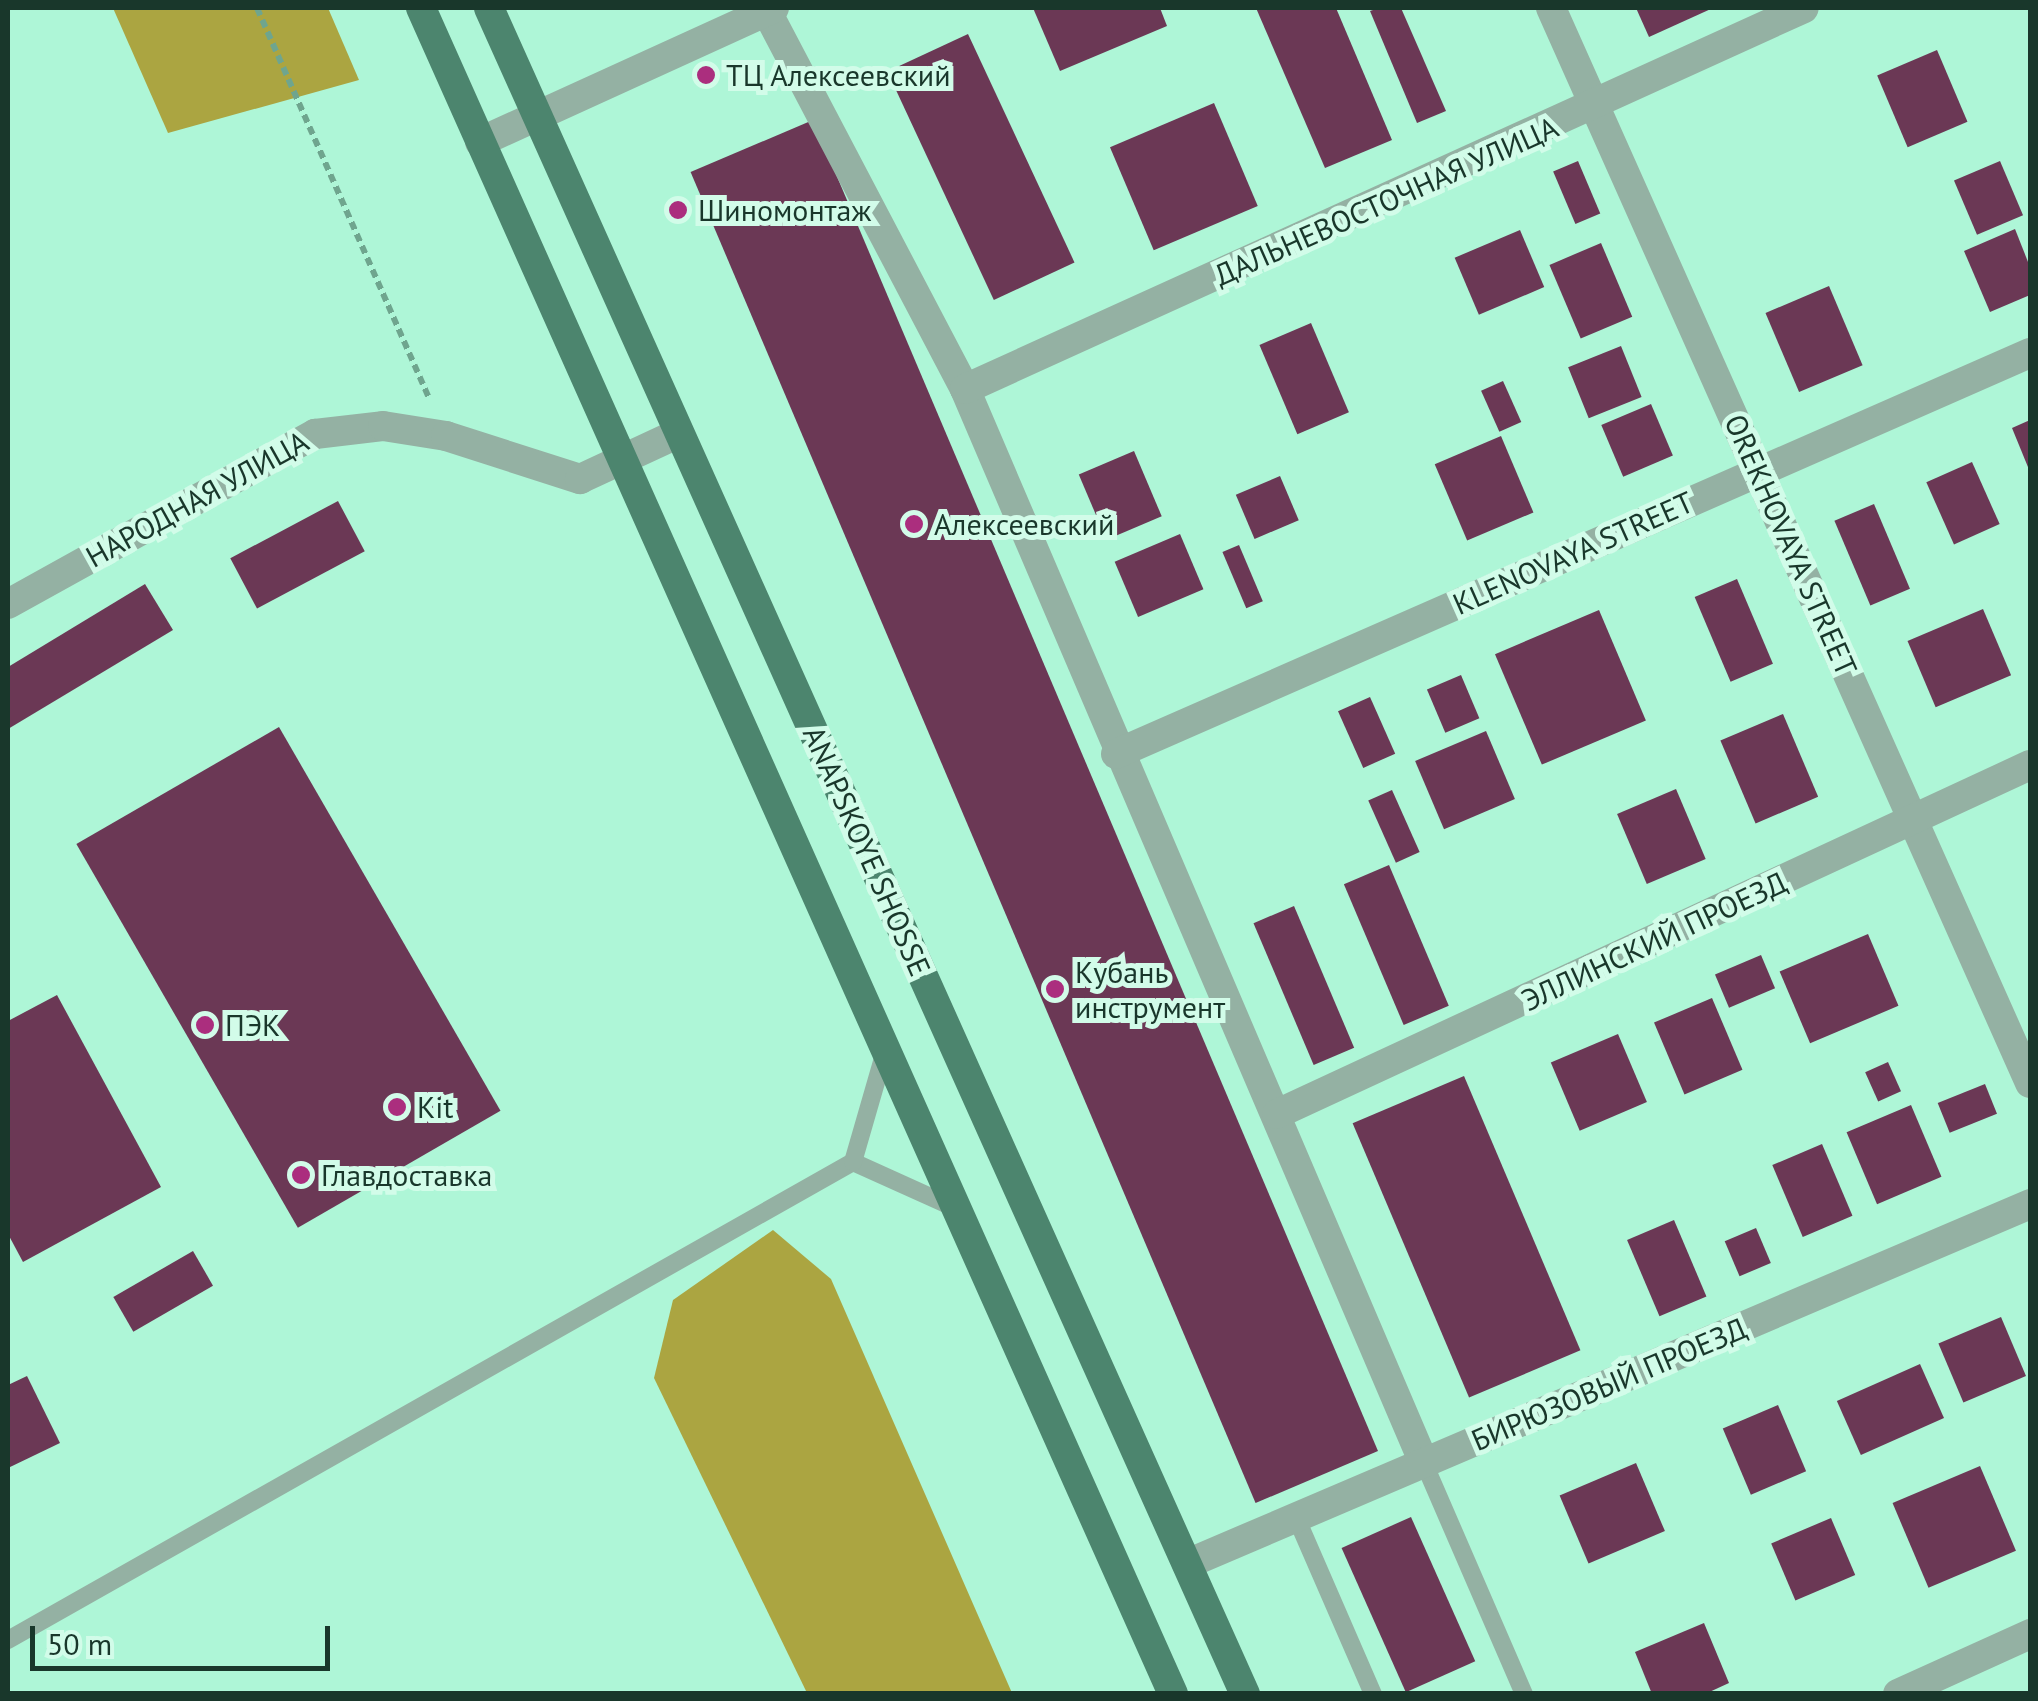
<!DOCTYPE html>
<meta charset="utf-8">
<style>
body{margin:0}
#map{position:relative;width:2038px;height:1701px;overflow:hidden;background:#aef6d7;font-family:"PT Sans",sans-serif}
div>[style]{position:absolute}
.forest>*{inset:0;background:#aba541}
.building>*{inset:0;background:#6b3855;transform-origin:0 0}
.path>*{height:6px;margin-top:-3px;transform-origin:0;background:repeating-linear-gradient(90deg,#6fa58e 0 8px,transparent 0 13px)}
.lane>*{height:18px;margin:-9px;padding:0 9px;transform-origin:9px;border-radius:9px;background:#94b1a3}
.street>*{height:30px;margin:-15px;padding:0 15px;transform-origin:15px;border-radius:15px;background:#94b1a3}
.primary>*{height:30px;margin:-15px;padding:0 15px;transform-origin:15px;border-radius:15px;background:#4c856e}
.dots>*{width:28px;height:28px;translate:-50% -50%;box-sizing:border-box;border:5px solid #d2fce9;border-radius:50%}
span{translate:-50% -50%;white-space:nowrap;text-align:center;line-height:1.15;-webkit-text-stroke:10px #d2fce9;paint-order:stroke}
.poi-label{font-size:30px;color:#19372b}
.left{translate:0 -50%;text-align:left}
.street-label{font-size:30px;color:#19372b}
.frame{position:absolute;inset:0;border:10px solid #19372b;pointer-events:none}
.scale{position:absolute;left:30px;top:1626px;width:300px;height:45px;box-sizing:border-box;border:5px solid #19372b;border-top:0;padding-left:12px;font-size:30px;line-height:35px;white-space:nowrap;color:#19372b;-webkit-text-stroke:8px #d2fce9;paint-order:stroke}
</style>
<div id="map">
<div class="forest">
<i style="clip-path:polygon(113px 8px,328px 8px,359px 80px,168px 133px)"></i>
<i style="clip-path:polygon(773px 1230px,831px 1279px,1012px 1693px,807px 1693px,654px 1378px,673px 1300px)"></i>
</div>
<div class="building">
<i style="clip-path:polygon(1033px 8px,1160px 8px,1167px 26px,1060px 71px)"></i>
<i style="clip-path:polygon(1256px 8px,1336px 8px,1392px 140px,1325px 168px)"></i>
<i style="clip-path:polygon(1379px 8px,1401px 8px,1446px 111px,1417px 123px,1370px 11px)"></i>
<i style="clip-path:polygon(1636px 8px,1713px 8px,1649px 37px)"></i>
<i style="left:968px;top:34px;width:252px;height:89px;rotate:65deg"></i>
<i style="left:1937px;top:50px;width:78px;height:65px;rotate:67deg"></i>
<i style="left:1214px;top:103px;width:112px;height:113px;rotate:67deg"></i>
<i style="left:813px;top:120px;width:1446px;height:133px;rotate:67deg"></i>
<i style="left:1578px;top:161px;width:57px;height:27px;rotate:67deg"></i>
<i style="left:2000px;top:161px;width:59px;height:50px;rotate:67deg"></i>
<i style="clip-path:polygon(2015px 229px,2030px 267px,2030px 295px,1990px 312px,1964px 251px)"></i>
<i style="left:1520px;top:230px;width:62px;height:71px;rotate:67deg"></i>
<i style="left:1601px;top:243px;width:80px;height:56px;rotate:67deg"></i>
<i style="left:1829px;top:286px;width:86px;height:69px;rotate:67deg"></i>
<i style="left:1311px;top:323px;width:97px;height:56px;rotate:67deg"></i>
<i style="left:1621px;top:346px;width:55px;height:57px;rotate:68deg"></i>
<i style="left:1503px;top:381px;width:45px;height:24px;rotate:66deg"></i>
<i style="left:1651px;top:404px;width:56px;height:54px;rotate:67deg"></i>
<i style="clip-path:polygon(2030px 420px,2030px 472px,2012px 428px)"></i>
<i style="left:1501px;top:436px;width:83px;height:72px;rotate:67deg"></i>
<i style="left:1134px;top:451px;width:71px;height:60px;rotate:67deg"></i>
<i style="left:1972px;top:462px;width:68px;height:50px;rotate:66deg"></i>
<i style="left:1280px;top:476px;width:48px;height:48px;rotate:67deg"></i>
<i style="left:338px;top:501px;width:57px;height:122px;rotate:62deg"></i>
<i style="left:1874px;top:504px;width:92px;height:43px;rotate:67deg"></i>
<i style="left:1180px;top:534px;width:60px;height:71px;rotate:67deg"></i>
<i style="left:1239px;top:545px;width:61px;height:18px;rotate:67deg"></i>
<i style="left:1737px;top:579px;width:92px;height:46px;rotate:67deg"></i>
<i style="clip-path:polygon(145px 584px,173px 630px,8px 729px,8px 667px)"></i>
<i style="left:1983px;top:609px;width:72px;height:82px;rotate:67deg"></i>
<i style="left:1599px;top:610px;width:120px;height:113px;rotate:67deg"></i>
<i style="left:1461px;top:675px;width:47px;height:37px;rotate:67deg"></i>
<i style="left:1370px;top:697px;width:62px;height:35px;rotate:66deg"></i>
<i style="left:1783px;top:714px;width:90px;height:68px;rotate:67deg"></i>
<i style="left:279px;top:727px;width:443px;height:234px;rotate:60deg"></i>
<i style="left:1486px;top:731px;width:74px;height:77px;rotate:67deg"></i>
<i style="left:1676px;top:789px;width:76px;height:64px;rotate:67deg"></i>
<i style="left:1392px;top:790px;width:68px;height:26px;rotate:66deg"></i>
<i style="left:1389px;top:865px;width:153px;height:49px;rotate:67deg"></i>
<i style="left:1294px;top:906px;width:154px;height:44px;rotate:67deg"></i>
<i style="left:1868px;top:934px;width:78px;height:96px;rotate:67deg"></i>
<i style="left:1761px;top:955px;width:36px;height:50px;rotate:67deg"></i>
<i style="clip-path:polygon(57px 995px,161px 1187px,23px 1262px,8px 1234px,8px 1021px)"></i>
<i style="left:1712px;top:998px;width:78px;height:63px;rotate:67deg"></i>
<i style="left:1618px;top:1034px;width:74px;height:73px;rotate:67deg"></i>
<i style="left:1888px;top:1062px;width:32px;height:25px;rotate:66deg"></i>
<i style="left:1464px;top:1076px;width:298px;height:121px;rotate:67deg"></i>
<i style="left:1985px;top:1084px;width:32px;height:51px;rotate:68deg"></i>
<i style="left:1911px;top:1105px;width:78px;height:70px;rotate:67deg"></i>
<i style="left:1822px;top:1144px;width:78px;height:54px;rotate:67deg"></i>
<i style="left:1674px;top:1220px;width:83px;height:51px;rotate:67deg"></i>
<i style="left:1756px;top:1228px;width:38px;height:34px;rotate:67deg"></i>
<i style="left:193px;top:1251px;width:40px;height:92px;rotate:60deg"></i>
<i style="left:2001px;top:1317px;width:64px;height:68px;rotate:67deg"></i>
<i style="left:1920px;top:1364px;width:59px;height:91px;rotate:66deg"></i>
<i style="clip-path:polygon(27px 1376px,60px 1443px,8px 1468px,8px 1385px)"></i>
<i style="left:1778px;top:1405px;width:72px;height:60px;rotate:67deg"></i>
<i style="left:1636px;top:1463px;width:74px;height:83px;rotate:67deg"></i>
<i style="left:1980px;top:1466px;width:92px;height:95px;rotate:67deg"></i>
<i style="left:1411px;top:1517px;width:158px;height:76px;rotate:66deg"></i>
<i style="left:1831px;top:1518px;width:62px;height:65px;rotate:67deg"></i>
<i style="clip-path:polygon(1704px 1623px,1729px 1683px,1705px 1694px,1652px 1694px,1635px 1652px)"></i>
</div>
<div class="path">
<i style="left:257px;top:8px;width:428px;rotate:66.2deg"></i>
</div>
<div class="lane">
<i style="left:853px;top:1162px;width:114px;rotate:24.3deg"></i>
<i style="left:1424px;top:1463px;width:252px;rotate:66.6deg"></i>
<i style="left:1296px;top:1517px;width:193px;rotate:66.5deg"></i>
<i style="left:8px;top:1640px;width:971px;rotate:-29.5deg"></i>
<i style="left:853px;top:1162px;width:119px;rotate:-73.9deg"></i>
</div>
<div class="street">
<i style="left:765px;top:8px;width:430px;rotate:62.3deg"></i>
<i style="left:965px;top:389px;width:1168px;rotate:66.86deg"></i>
<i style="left:1551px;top:8px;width:1177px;rotate:65.98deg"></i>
<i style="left:480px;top:142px;width:323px;rotate:-24.5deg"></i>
<i style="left:965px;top:389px;width:921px;rotate:-24.42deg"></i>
<i style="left:8px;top:604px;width:351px;rotate:-29deg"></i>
<i style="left:315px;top:434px;width:68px;rotate:-6.7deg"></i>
<i style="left:383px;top:426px;width:64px;rotate:9deg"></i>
<i style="left:446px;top:436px;width:141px;rotate:17.8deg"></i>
<i style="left:580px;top:479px;width:109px;rotate:-24.9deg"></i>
<i style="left:1116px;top:754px;width:998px;rotate:-23.69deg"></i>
<i style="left:1277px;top:1114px;width:830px;rotate:-24.87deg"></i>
<i style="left:1187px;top:1564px;width:917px;rotate:-23.12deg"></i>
<i style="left:1898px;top:1694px;width:145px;rotate:-24.4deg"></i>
</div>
<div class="primary">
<i style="left:421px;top:8px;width:1846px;rotate:65.96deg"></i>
<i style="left:489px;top:8px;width:1848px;rotate:65.85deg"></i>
</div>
<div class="dots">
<i style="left:706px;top:75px;background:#ab2e7e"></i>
<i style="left:678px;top:210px;background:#ab2e7e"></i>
<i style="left:914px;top:524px;background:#ab2e7e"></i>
<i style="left:1055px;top:989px;background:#ab2e7e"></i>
<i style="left:205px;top:1025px;background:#ab2e7e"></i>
<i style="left:397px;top:1107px;background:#ab2e7e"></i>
<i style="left:301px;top:1175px;background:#ab2e7e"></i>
</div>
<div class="poi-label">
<span class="left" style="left:726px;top:75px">ТЦ Алексеевский</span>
<span class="left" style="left:698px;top:210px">Шиномонтаж</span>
<span class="left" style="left:934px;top:524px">Алексеевский</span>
<span class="left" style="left:1075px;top:989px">Кубань<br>инструмент</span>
<span class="left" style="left:225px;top:1025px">ПЭК</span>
<span class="left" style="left:417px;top:1107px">Kit</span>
<span class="left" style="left:321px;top:1175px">Главдоставка</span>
</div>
<div class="street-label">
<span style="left:1386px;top:201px;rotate:-24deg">ДАЛЬНЕВОСТОЧНАЯ УЛИЦА</span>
<span style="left:197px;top:499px;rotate:-29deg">НАРОДНАЯ УЛИЦА</span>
<span style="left:1791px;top:545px;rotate:66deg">OREKHOVAYA STREET</span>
<span style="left:1573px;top:553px;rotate:-24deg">KLENOVAYA STREET</span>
<span style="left:867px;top:851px;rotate:66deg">ANAPSKOYE SHOSSE</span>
<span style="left:1654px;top:941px;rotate:-25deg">ЭЛЛИНСКИЙ ПРОЕЗД</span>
<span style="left:1609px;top:1384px;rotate:-23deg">БИРЮЗОВЫЙ ПРОЕЗД</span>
</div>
<div class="frame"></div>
<div class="scale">50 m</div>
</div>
